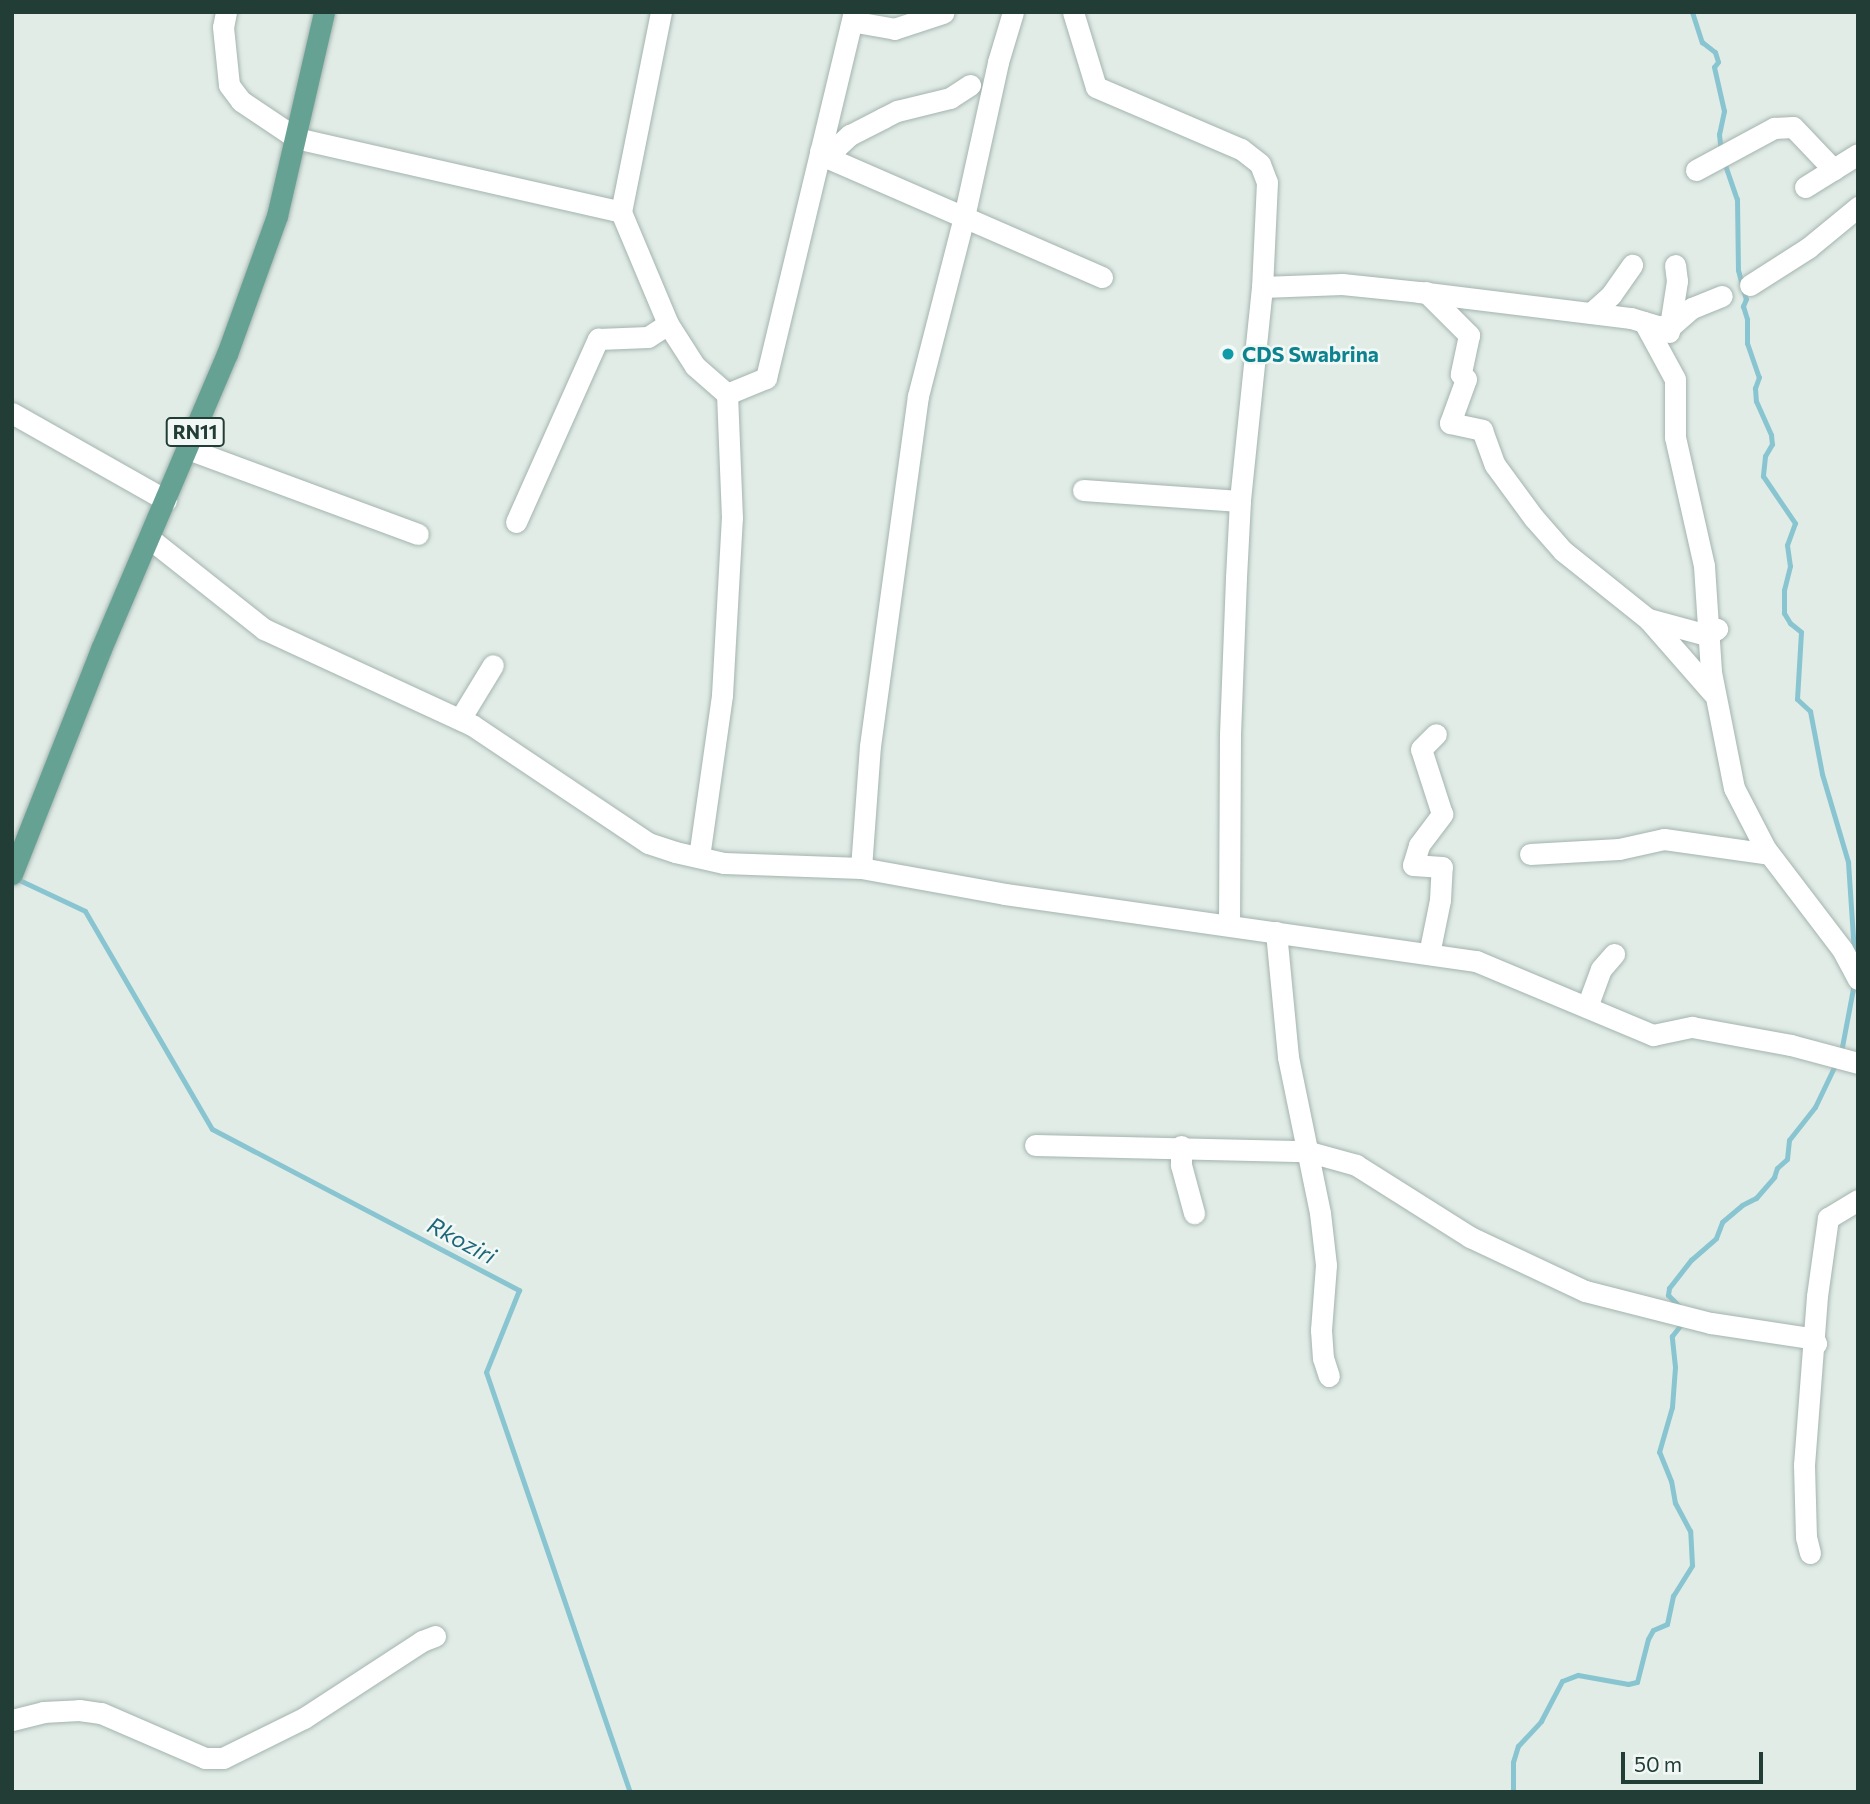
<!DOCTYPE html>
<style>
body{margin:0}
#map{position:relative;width:1870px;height:1804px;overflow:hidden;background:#e1ece7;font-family:Commissioner,sans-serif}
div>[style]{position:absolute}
.stream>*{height:5px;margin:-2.5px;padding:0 2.5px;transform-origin:2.5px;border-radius:2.5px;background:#89c5d1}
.roads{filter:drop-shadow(0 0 2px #a4b4ae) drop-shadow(0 0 2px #a4b4ae)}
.minor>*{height:21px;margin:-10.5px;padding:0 10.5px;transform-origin:10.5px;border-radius:10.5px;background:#fff}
.major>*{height:21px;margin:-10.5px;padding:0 10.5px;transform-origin:10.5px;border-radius:10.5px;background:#66a293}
.dots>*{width:19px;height:19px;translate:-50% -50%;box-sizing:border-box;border:4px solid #f2f8f5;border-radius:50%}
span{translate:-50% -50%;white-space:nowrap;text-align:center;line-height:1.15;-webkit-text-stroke:5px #f2f8f5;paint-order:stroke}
.shield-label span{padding:2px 5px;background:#f2f8f5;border:2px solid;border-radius:5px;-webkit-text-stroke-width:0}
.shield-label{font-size:19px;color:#213d36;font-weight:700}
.culture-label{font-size:21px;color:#0d838f;font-weight:700}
.left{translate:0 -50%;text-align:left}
.water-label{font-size:23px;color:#1b6779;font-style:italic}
.frame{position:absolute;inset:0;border:14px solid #213d36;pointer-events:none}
.scale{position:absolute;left:1621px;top:1752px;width:142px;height:32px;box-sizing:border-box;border:4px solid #213d36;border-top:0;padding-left:9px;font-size:21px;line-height:24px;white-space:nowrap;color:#213d36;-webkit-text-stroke:5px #f2f8f5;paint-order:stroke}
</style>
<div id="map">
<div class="stream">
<i style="left:1692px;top:12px;width:32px;rotate:72deg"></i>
<i style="left:1702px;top:42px;width:16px;rotate:38deg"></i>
<i style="left:1715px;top:52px;width:10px;rotate:73deg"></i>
<i style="left:1718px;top:62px;width:6px;rotate:129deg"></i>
<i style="left:1714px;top:67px;width:45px;rotate:77.2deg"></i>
<i style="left:1724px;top:111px;width:24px;rotate:102deg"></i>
<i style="left:1719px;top:134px;width:18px;rotate:84deg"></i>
<i style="left:1724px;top:162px;width:39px;rotate:71deg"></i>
<i style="left:1737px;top:199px;width:71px;rotate:89.2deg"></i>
<i style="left:1738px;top:270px;width:30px;rotate:75deg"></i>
<i style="left:1746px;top:299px;width:8px;rotate:113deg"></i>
<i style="left:1743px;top:306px;width:14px;rotate:73deg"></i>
<i style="left:1747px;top:319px;width:24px;rotate:90deg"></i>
<i style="left:1747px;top:343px;width:36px;rotate:71deg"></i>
<i style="left:1759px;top:377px;width:12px;rotate:110deg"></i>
<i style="left:1755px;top:388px;width:13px;rotate:86deg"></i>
<i style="left:1756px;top:401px;width:37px;rotate:66deg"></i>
<i style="left:1771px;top:435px;width:9px;rotate:84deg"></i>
<i style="left:1772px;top:444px;width:14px;rotate:120deg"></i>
<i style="left:1765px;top:456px;width:20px;rotate:96deg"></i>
<i style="left:1763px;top:476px;width:57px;rotate:55.8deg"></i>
<i style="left:1795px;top:523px;width:23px;rotate:110deg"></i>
<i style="left:1787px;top:545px;width:21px;rotate:82deg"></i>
<i style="left:1790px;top:566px;width:25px;rotate:104deg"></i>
<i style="left:1784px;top:590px;width:23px;rotate:90deg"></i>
<i style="left:1784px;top:613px;width:12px;rotate:59deg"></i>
<i style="left:1790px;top:623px;width:14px;rotate:39deg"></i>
<i style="left:1801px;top:632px;width:67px;rotate:93.4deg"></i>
<i style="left:1797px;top:699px;width:18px;rotate:43deg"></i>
<i style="left:1810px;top:711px;width:64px;rotate:79.2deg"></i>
<i style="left:1822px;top:774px;width:92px;rotate:73.5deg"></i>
<i style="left:1848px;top:862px;width:91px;rotate:86.2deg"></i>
<i style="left:15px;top:878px;width:77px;rotate:25.2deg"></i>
<i style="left:85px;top:911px;width:252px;rotate:59.8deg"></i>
<i style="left:212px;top:1129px;width:347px;rotate:27.7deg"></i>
<i style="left:519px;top:1290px;width:88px;rotate:111.9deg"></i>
<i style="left:486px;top:1372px;width:444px;rotate:71.1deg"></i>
<i style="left:1841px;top:1052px;width:70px;rotate:-79.3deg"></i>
<i style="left:1682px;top:1309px;width:20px;rotate:-135deg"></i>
<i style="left:1668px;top:1295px;width:7px;rotate:-82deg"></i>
<i style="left:1669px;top:1288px;width:36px;rotate:-52deg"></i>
<i style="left:1691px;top:1260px;width:33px;rotate:-41deg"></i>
<i style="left:1716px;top:1238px;width:17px;rotate:-69deg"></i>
<i style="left:1722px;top:1222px;width:26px;rotate:-40deg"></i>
<i style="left:1742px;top:1205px;width:16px;rotate:-27deg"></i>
<i style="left:1756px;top:1198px;width:28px;rotate:-49deg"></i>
<i style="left:1774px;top:1177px;width:9px;rotate:-72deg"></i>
<i style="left:1777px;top:1168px;width:13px;rotate:-42deg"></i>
<i style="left:1787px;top:1159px;width:19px;rotate:-84deg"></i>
<i style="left:1789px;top:1140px;width:42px;rotate:-51.8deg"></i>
<i style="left:1815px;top:1107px;width:51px;rotate:-64.4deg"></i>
<i style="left:1513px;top:1792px;width:30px;rotate:-90deg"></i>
<i style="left:1513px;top:1762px;width:17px;rotate:-73deg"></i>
<i style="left:1518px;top:1746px;width:34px;rotate:-47deg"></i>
<i style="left:1541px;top:1721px;width:45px;rotate:-62.3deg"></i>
<i style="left:1562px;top:1681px;width:17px;rotate:-21deg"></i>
<i style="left:1578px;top:1675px;width:51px;rotate:10.2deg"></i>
<i style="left:1628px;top:1684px;width:9px;rotate:-13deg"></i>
<i style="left:1637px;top:1682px;width:44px;rotate:-75.7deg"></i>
<i style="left:1648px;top:1639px;width:10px;rotate:-61deg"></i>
<i style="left:1653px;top:1630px;width:15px;rotate:-23deg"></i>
<i style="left:1667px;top:1624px;width:29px;rotate:-78deg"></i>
<i style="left:1673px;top:1596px;width:36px;rotate:-58deg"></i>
<i style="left:1692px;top:1565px;width:34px;rotate:-93deg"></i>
<i style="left:1690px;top:1531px;width:32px;rotate:-118deg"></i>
<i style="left:1675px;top:1503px;width:22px;rotate:-100deg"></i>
<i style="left:1671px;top:1481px;width:31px;rotate:-112deg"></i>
<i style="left:1659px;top:1452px;width:47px;rotate:-73.9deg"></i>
<i style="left:1672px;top:1407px;width:40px;rotate:-85.7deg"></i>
<i style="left:1675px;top:1367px;width:31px;rotate:-96deg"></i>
<i style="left:1672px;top:1336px;width:18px;rotate:-52deg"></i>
</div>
<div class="roads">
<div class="minor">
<i style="left:226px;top:12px;width:15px;rotate:101deg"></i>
<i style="left:223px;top:27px;width:58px;rotate:84.1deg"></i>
<i style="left:229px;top:85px;width:20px;rotate:53deg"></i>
<i style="left:241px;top:101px;width:66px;rotate:33.9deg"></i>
<i style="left:296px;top:138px;width:333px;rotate:12.8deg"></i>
<i style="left:621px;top:212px;width:204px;rotate:-78.7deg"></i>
<i style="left:1073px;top:12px;width:78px;rotate:73deg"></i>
<i style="left:1096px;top:87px;width:158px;rotate:23.2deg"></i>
<i style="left:1241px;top:149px;width:24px;rotate:38deg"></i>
<i style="left:1260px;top:164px;width:19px;rotate:69deg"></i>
<i style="left:1267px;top:182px;width:105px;rotate:92.7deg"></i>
<i style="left:1262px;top:287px;width:215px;rotate:95.9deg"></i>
<i style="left:1240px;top:501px;width:77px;rotate:93deg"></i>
<i style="left:1236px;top:578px;width:157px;rotate:92.2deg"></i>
<i style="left:1230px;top:735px;width:188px;rotate:90.3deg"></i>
<i style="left:852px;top:25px;width:5px;rotate:-37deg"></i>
<i style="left:856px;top:22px;width:39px;rotate:10deg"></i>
<i style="left:894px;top:29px;width:52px;rotate:-18.1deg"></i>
<i style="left:820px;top:151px;width:8px;rotate:45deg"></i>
<i style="left:826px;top:157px;width:301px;rotate:23.5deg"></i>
<i style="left:826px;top:157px;width:33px;rotate:-43deg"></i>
<i style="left:850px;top:135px;width:37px;rotate:-27deg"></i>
<i style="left:883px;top:118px;width:16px;rotate:-27deg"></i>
<i style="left:897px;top:111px;width:55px;rotate:-13.8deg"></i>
<i style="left:950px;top:98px;width:24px;rotate:-33deg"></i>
<i style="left:1696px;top:170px;width:89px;rotate:-28.3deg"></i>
<i style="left:1774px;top:128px;width:19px;rotate:-3deg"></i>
<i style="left:1793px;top:127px;width:59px;rotate:46.4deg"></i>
<i style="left:1805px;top:187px;width:62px;rotate:-31.9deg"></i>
<i style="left:621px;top:212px;width:121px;rotate:67.2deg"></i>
<i style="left:668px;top:324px;width:50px;rotate:57.3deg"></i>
<i style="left:695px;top:366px;width:43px;rotate:41.2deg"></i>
<i style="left:1750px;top:285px;width:69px;rotate:-32.5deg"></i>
<i style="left:1808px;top:248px;width:65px;rotate:-39.4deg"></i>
<i style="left:1262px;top:287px;width:80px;rotate:-2.1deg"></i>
<i style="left:1342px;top:284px;width:77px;rotate:5.9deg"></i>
<i style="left:1419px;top:292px;width:214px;rotate:7deg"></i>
<i style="left:1631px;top:318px;width:27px;rotate:17deg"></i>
<i style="left:1657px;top:326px;width:14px"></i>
<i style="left:1671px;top:326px;width:28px;rotate:-41deg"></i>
<i style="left:1692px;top:308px;width:32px;rotate:-22deg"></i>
<i style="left:1426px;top:292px;width:61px;rotate:45deg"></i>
<i style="left:1469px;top:335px;width:40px;rotate:102deg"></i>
<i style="left:1461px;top:374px;width:7px;rotate:45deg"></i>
<i style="left:1466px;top:379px;width:47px;rotate:110deg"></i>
<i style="left:1450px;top:423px;width:33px;rotate:12deg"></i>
<i style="left:1482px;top:430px;width:37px;rotate:70deg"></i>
<i style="left:1495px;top:465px;width:66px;rotate:53.7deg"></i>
<i style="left:1534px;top:518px;width:44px;rotate:48.7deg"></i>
<i style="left:1563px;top:551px;width:109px;rotate:38.7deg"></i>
<i style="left:1648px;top:619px;width:61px;rotate:15.2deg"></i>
<i style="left:1707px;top:635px;width:12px;rotate:-31deg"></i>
<i style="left:1591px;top:313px;width:27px;rotate:-42deg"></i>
<i style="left:1611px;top:295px;width:37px;rotate:-55deg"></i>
<i style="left:1644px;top:322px;width:65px;rotate:61.5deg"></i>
<i style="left:1675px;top:379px;width:58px;rotate:90deg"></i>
<i style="left:1675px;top:437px;width:132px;rotate:77.3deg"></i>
<i style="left:1704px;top:566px;width:106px;rotate:86.2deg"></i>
<i style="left:1711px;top:672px;width:118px;rotate:78.8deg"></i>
<i style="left:1734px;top:788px;width:68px;rotate:62.7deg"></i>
<i style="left:1765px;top:848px;width:127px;rotate:52.7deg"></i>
<i style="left:1842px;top:949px;width:34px;rotate:62deg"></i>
<i style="left:1669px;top:332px;width:52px;rotate:-81.1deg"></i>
<i style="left:1677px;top:281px;width:16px;rotate:-97deg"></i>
<i style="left:12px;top:413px;width:177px;rotate:29.5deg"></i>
<i style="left:188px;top:449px;width:245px;rotate:20.3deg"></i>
<i style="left:1083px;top:490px;width:157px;rotate:4deg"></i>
<i style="left:516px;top:522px;width:201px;rotate:-65.9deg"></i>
<i style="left:598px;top:339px;width:50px;rotate:-2.3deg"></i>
<i style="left:648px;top:337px;width:24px;rotate:-33deg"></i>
<i style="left:149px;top:538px;width:147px;rotate:38.4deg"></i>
<i style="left:264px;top:629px;width:229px;rotate:24.8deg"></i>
<i style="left:472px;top:725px;width:212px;rotate:33.8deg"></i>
<i style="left:648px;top:843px;width:28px;rotate:18deg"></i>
<i style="left:675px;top:852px;width:50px;rotate:12.7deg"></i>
<i style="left:724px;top:863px;width:137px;rotate:2.1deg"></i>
<i style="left:861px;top:868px;width:146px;rotate:10.2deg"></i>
<i style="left:1005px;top:894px;width:476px;rotate:8.1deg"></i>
<i style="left:1476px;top:961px;width:192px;rotate:22.7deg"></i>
<i style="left:1653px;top:1035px;width:40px;rotate:-12deg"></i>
<i style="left:1692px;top:1027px;width:101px;rotate:10.3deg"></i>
<i style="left:1791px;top:1045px;width:69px;rotate:15deg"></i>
<i style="left:1649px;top:620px;width:97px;rotate:48.8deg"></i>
<i style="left:460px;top:719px;width:63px;rotate:-58.6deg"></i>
<i style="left:1530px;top:854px;width:89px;rotate:-3.2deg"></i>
<i style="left:1619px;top:849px;width:46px;rotate:-12.5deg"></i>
<i style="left:1664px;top:839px;width:106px;rotate:8.1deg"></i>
<i style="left:699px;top:857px;width:164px;rotate:-81.9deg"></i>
<i style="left:722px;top:695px;width:177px;rotate:-86.8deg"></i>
<i style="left:732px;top:518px;width:124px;rotate:-92.3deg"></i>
<i style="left:727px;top:394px;width:42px;rotate:-22.3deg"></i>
<i style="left:766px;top:378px;width:376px;rotate:-76.5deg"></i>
<i style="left:861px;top:868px;width:122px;rotate:-85.8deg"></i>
<i style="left:870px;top:746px;width:353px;rotate:-82.2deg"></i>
<i style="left:918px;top:396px;width:185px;rotate:-75.6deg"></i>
<i style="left:964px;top:217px;width:159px;rotate:-77.6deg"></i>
<i style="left:998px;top:62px;width:52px;rotate:-73.3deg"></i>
<i style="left:1276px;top:932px;width:126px;rotate:84.5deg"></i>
<i style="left:1288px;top:1057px;width:159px;rotate:78.4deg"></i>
<i style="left:1320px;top:1213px;width:52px;rotate:83.4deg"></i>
<i style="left:1326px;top:1265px;width:65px;rotate:94.4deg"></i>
<i style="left:1321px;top:1330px;width:28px;rotate:86deg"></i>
<i style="left:1323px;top:1358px;width:19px;rotate:72deg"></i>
<i style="left:1429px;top:954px;width:55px;rotate:-78.5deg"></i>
<i style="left:1440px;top:900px;width:33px;rotate:-87deg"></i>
<i style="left:1442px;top:867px;width:29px;rotate:-176deg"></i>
<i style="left:1413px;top:865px;width:21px;rotate:-73deg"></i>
<i style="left:1419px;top:845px;width:39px;rotate:-53deg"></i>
<i style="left:1442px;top:814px;width:68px;rotate:-107.9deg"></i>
<i style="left:1421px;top:749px;width:21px;rotate:-45deg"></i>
<i style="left:1587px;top:1007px;width:40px;rotate:-69.8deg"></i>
<i style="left:1601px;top:969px;width:20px;rotate:-49deg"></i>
<i style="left:1035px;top:1145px;width:271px;rotate:1.3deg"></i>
<i style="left:1306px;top:1151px;width:52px;rotate:15.6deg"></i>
<i style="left:1356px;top:1165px;width:135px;rotate:32.3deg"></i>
<i style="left:1470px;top:1237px;width:127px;rotate:25.2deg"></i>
<i style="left:1585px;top:1291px;width:130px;rotate:14.3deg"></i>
<i style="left:1711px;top:1323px;width:99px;rotate:8.7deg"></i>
<i style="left:1809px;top:1338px;width:9px;rotate:36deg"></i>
<i style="left:1181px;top:1146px;width:19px;rotate:90deg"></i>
<i style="left:1181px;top:1165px;width:50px;rotate:74.8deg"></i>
<i style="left:1810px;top:1553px;width:16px;rotate:-104deg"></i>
<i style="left:1806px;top:1537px;width:72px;rotate:-91.6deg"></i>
<i style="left:1804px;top:1465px;width:169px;rotate:-85.6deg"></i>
<i style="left:1817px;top:1296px;width:79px;rotate:-82deg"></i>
<i style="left:1828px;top:1218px;width:35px;rotate:-31deg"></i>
<i style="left:12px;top:1720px;width:32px;rotate:-14deg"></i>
<i style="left:43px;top:1712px;width:36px;rotate:-3deg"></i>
<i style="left:79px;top:1710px;width:22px;rotate:8deg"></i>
<i style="left:101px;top:1713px;width:113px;rotate:23.4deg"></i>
<i style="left:205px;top:1758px;width:18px"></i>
<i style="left:223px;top:1758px;width:90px;rotate:-26.3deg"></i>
<i style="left:304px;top:1718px;width:141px;rotate:-33.1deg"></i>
<i style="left:422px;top:1641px;width:14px;rotate:-21deg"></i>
</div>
<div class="major">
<i style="left:12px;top:874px;width:242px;rotate:-68.4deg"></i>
<i style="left:101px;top:649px;width:321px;rotate:-66.9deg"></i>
<i style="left:227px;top:354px;width:147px;rotate:-70.1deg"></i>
<i style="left:277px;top:216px;width:209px;rotate:-77deg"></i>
</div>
</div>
<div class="dots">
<i style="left:1228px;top:354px;background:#0f9aa8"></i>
</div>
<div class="shield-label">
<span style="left:195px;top:432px">RN11</span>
</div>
<div class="culture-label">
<span class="left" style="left:1242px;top:354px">CDS Swabrina</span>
</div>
<div class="water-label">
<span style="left:462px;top:1240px;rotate:28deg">Rkoziri</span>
</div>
<div class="frame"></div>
<div class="scale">50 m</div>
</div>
